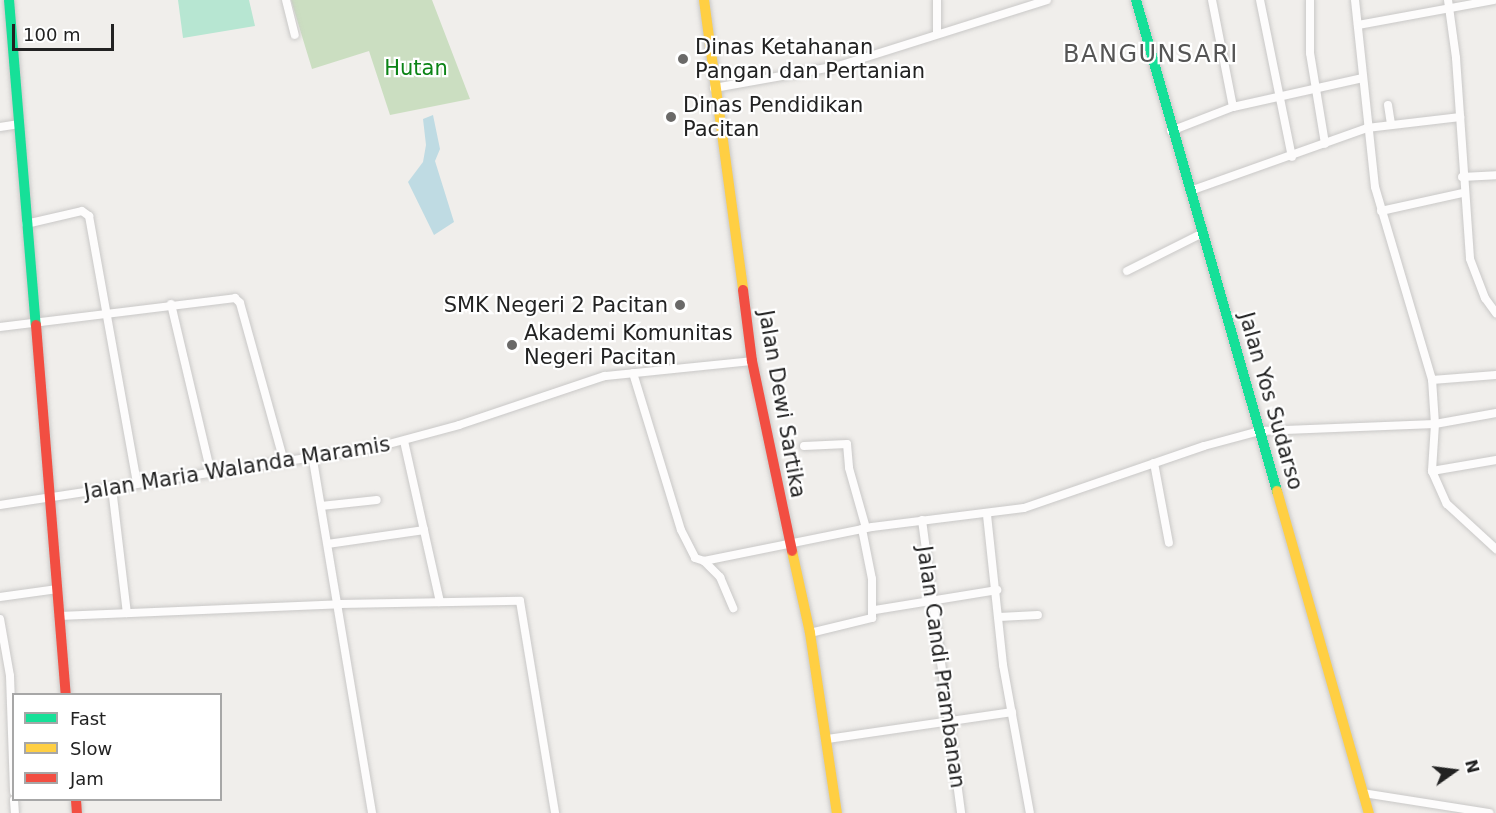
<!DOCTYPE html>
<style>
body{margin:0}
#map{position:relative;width:1496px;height:813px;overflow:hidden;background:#f0eeeb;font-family:"DejaVu Sans",sans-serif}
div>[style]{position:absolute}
.forest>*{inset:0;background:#cbdec1}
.pitch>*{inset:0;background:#b7e6d2}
.water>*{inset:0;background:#bfdbe3}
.roads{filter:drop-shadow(0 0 2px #c9c8c7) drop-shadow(0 0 2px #c9c8c7)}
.street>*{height:8px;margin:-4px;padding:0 4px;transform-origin:4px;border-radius:4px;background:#fdfcfc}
.fast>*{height:10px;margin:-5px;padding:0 5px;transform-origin:5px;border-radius:5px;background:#16e098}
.slow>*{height:10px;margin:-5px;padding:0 5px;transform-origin:5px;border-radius:5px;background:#ffcf43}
.jam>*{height:10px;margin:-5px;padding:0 5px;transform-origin:5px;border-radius:5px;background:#f24e42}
.dots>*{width:16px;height:16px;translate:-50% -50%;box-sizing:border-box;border:3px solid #fff;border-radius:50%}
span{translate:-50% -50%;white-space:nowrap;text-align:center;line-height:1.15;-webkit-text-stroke:4.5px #fff;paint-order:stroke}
.poi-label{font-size:21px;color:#222}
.left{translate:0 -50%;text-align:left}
.right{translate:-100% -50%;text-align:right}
.park-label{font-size:21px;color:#0c8416}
.street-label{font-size:21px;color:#222}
.quarter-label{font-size:24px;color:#555;letter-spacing:1.5px}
.legend{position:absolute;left:12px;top:693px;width:210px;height:108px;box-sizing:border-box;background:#fff;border:2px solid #a7a7a7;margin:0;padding:8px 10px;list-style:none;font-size:18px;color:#222}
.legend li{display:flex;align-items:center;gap:12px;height:30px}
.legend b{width:30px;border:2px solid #a7a7a7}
.north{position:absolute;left:1424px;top:741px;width:60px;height:60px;-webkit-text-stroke:4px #fff;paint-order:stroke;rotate:76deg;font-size:16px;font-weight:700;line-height:24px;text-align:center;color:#222}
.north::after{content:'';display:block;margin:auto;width:21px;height:27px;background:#222;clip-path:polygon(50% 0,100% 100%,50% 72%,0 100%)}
.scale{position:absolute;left:12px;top:24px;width:102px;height:27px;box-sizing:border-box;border:3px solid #222;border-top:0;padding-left:8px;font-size:18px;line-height:21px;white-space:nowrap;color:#222;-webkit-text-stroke:4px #fff;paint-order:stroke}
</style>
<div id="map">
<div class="forest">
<i style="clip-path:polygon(291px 0,432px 0,470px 99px,390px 115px,369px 51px,312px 69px)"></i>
</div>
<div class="pitch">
<i style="clip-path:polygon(178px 0,249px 0,255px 26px,183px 38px)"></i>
</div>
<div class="water">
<i style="clip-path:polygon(433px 115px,440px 149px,435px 161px,454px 222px,434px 235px,408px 182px,423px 162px,426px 145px,423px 119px)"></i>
</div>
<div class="roads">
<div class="street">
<i style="left:286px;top:0;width:36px;rotate:76deg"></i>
<i style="left:1212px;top:0;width:109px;rotate:78.9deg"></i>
<i style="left:1233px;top:107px;width:133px;rotate:-12.6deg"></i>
<i style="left:1260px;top:0;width:160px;rotate:78.5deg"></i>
<i style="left:1310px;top:0;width:53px;rotate:90deg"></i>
<i style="left:1310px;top:53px;width:92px;rotate:80.6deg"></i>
<i style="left:1355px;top:0;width:188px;rotate:83.9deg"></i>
<i style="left:1375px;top:187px;width:200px;rotate:73.5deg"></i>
<i style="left:1432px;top:379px;width:45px;rotate:86.2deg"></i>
<i style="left:1435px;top:424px;width:47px;rotate:93.7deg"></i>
<i style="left:1432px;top:471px;width:36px;rotate:66deg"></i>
<i style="left:1447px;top:504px;width:67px;rotate:42.6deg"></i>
<i style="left:1448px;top:0;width:59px;rotate:82.1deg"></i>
<i style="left:1456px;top:58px;width:201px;rotate:86deg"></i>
<i style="left:1470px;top:259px;width:42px;rotate:69deg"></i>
<i style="left:1485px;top:298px;width:19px;rotate:54deg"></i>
<i style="left:1358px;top:25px;width:138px;rotate:-10.4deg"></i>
<i style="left:937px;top:32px;width:32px;rotate:-90deg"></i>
<i style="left:714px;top:88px;width:126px;rotate:-10.1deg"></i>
<i style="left:838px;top:66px;width:219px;rotate:-17.5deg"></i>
<i style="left:1388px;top:105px;width:19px;rotate:81deg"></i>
<i style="left:0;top:127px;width:18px;rotate:-9deg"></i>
<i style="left:1171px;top:131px;width:66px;rotate:-21.2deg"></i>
<i style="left:1462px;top:177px;width:34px;rotate:-3deg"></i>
<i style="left:1190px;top:191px;width:188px;rotate:-19.6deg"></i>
<i style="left:1367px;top:128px;width:94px;rotate:-6.7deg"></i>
<i style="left:1381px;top:211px;width:84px;rotate:-12.4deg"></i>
<i style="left:26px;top:224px;width:57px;rotate:-13.1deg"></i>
<i style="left:82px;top:211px;width:9px;rotate:36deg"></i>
<i style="left:89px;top:216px;width:272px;rotate:79.8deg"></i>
<i style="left:1127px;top:271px;width:83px;rotate:-26.6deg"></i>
<i style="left:171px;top:304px;width:174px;rotate:76.7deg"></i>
<i style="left:0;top:327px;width:237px;rotate:-7deg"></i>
<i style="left:235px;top:298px;width:7px;rotate:45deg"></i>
<i style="left:240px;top:303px;width:165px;rotate:74.5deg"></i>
<i style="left:633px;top:373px;width:164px;rotate:73deg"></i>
<i style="left:681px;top:530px;width:31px;rotate:63deg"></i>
<i style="left:695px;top:558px;width:9px;rotate:18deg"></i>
<i style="left:704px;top:561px;width:171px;rotate:-11.4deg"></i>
<i style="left:872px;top:527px;width:153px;rotate:-7.1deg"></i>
<i style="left:1024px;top:508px;width:190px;rotate:-19deg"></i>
<i style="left:1204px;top:446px;width:58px;rotate:-15deg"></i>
<i style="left:1260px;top:431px;width:175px;rotate:-2.3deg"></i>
<i style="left:1435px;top:424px;width:62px;rotate:-10.2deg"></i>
<i style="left:1432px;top:380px;width:64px;rotate:-4.5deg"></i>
<i style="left:404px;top:441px;width:165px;rotate:77.4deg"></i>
<i style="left:804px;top:446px;width:43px;rotate:-2.7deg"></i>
<i style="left:847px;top:444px;width:24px;rotate:85deg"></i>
<i style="left:849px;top:468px;width:62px;rotate:74.2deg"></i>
<i style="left:313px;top:460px;width:358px;rotate:80.5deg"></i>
<i style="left:1154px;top:463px;width:81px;rotate:79.4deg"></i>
<i style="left:1432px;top:471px;width:65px;rotate:-9.8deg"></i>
<i style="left:112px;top:488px;width:126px;rotate:83.2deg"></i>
<i style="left:0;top:505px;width:378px;rotate:-8.7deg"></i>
<i style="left:374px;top:448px;width:88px;rotate:-15.1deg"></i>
<i style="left:459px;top:425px;width:154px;rotate:-18.6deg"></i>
<i style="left:605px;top:376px;width:148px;rotate:-5.8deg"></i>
<i style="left:321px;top:506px;width:56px;rotate:-6.1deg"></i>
<i style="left:987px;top:515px;width:151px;rotate:83.9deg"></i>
<i style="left:1003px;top:665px;width:150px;rotate:79.7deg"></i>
<i style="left:922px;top:520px;width:296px;rotate:82.4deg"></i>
<i style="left:328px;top:544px;width:97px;rotate:-8.3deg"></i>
<i style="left:704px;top:561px;width:23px;rotate:45deg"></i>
<i style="left:720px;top:577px;width:34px;rotate:67deg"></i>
<i style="left:0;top:597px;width:58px;rotate:-8deg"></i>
<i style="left:875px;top:610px;width:124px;rotate:-9.3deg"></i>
<i style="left:59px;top:616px;width:281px;rotate:-2.4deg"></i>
<i style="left:340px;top:604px;width:180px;rotate:-1deg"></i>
<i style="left:520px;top:601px;width:215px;rotate:80.6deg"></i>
<i style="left:999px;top:617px;width:39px;rotate:-3deg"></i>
<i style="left:0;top:619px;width:58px;rotate:80deg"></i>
<i style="left:10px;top:676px;width:116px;rotate:88deg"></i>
<i style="left:810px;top:633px;width:64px;rotate:-13.6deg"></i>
<i style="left:872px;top:618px;width:39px;rotate:-90deg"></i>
<i style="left:872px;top:579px;width:51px;rotate:-101.3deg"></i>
<i style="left:828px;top:739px;width:186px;rotate:-8.3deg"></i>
<i style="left:1363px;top:793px;width:128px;rotate:9deg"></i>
<i style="left:14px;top:800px;width:13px;rotate:86deg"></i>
</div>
<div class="fast">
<i style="left:9px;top:0;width:326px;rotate:85.3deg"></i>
<i style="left:1136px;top:0;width:511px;rotate:73.98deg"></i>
</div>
<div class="slow">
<i style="left:704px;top:0;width:293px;rotate:82.3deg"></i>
<i style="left:1277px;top:491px;width:335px;rotate:74.1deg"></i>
<i style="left:792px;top:551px;width:84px;rotate:77.6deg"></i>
<i style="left:810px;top:633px;width:182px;rotate:81.5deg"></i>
</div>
<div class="jam">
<i style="left:743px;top:290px;width:72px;rotate:82.8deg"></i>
<i style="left:752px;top:361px;width:194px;rotate:78.1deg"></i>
<i style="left:36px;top:325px;width:370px;rotate:85.4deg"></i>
<i style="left:76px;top:800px;width:13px;rotate:86deg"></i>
</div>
</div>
<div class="dots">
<i style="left:683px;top:59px;background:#6a6968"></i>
<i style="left:671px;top:117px;background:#6a6968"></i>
<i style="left:680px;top:305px;background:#6a6968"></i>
<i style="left:512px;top:345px;background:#6a6968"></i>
</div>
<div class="poi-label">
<span class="left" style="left:695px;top:59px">Dinas Ketahanan<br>Pangan dan Pertanian</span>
<span class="left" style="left:683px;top:117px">Dinas Pendidikan<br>Pacitan</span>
<span class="right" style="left:668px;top:305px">SMK Negeri 2 Pacitan</span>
<span class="left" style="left:524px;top:345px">Akademi Komunitas<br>Negeri Pacitan</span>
</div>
<div class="park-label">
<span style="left:416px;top:68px">Hutan</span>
</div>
<div class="street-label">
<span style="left:1271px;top:401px;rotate:74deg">Jalan Yos Sudarso</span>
<span style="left:782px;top:404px;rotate:80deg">Jalan Dewi Sartika</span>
<span style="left:237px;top:468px;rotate:-9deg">Jalan Maria Walanda Maramis</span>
<span style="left:941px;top:667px;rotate:82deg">Jalan Candi Prambanan</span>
</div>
<div class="quarter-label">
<span style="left:1151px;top:55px">BANGUNSARI</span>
</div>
<ul class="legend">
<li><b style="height:8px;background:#16e098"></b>Fast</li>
<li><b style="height:8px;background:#ffcf43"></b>Slow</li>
<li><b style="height:8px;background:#f24e42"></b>Jam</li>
</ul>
<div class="north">N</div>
<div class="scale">100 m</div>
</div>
